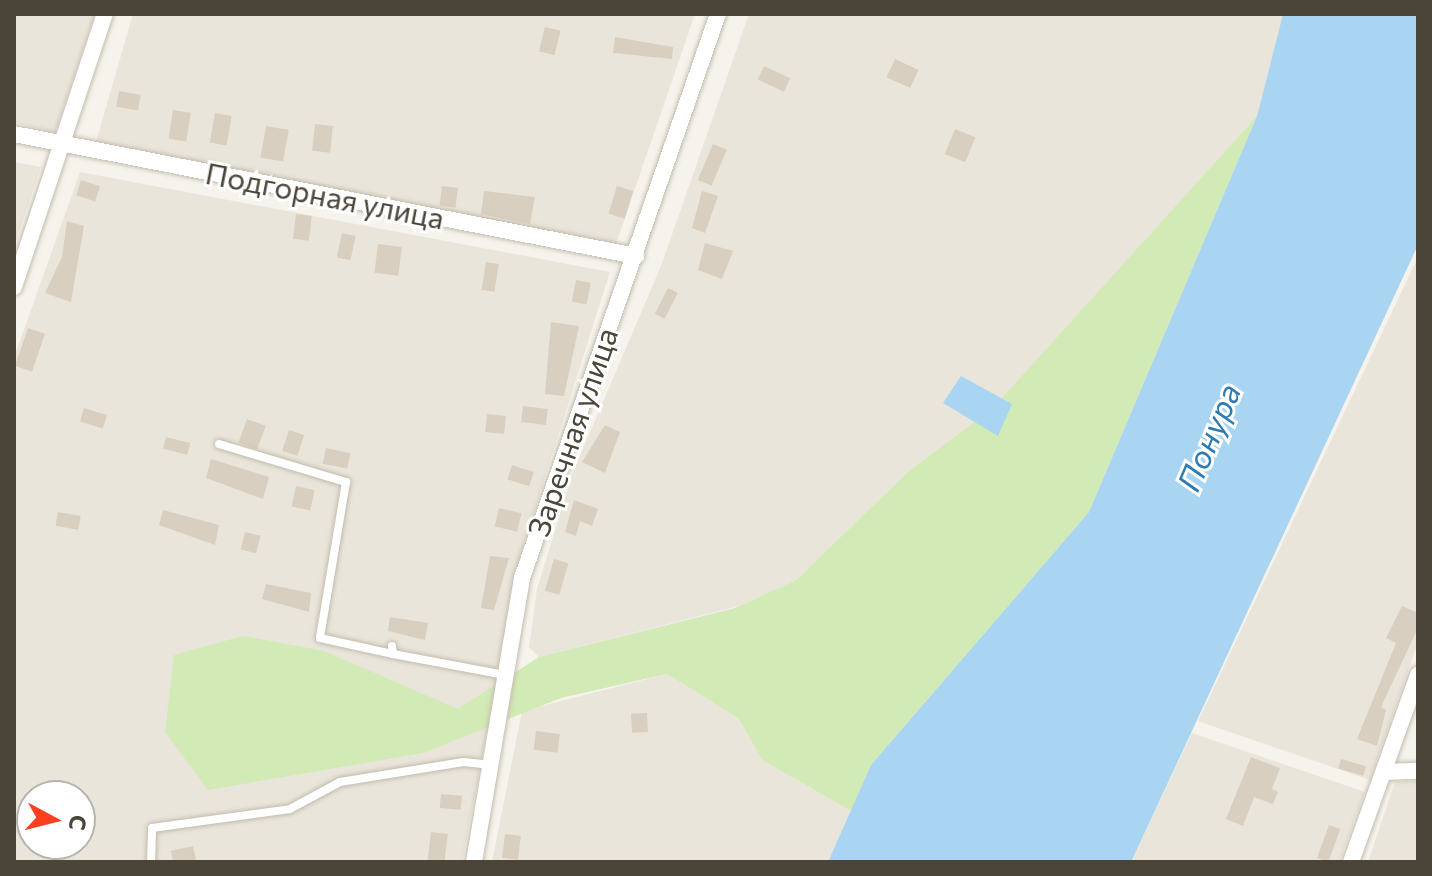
<!DOCTYPE html>
<meta charset="utf-8">
<style>
body{margin:0}
#map{position:relative;width:1432px;height:876px;overflow:hidden;background:#f6f3ec;font-family:Commissioner,sans-serif}
div>[style]{position:absolute}
.residential>*{inset:0;background:#eae5da}
.green>*{inset:0;background:#d2eab5}
.water>*{inset:0;background:#a9d4f2}
.building>*{inset:0;background:#d8cfc1;transform-origin:0 0}
.roads{filter:drop-shadow(0 0 2px #c2bbae) drop-shadow(0 0 2px #c2bbae)}
.service>*{height:8px;margin:-4px;padding:0 4px;transform-origin:4px;border-radius:4px;background:#fff}
.minor>*{height:16px;margin:-8px;padding:0 8px;transform-origin:8px;border-radius:8px;background:#fff}
span{translate:-50% -50%;white-space:nowrap;text-align:center;line-height:1.15;-webkit-text-stroke:6px #fff;paint-order:stroke}
.street-label{font-size:30px;color:#4b4439}
.water-label{font-size:32px;color:#2e7ab2;font-style:italic}
.frame{position:absolute;inset:0;border:16px solid #4b4439;pointer-events:none}
.north{position:absolute;left:16px;top:780px;width:80px;height:80px;box-sizing:border-box;background:#fff;border:2px solid #b7b4b0;border-radius:50%;rotate:97deg;font-size:22px;font-weight:700;line-height:32px;text-align:center;color:#4b4439}
.north::after{content:'';display:block;margin:auto;width:28px;height:36px;background:#fc3f1d;clip-path:polygon(50% 0,100% 100%,50% 72%,0 100%)}
</style>
<div id="map">
<div class="residential">
<i style="clip-path:polygon(14px 14px,95px 14px,55px 133px,14px 122px)"></i>
<i style="clip-path:polygon(133px 14px,695px 14px,615px 247px,95px 145px)"></i>
<i style="clip-path:polygon(749px 14px,1283px 14px,1257px 116px,992px 410px,910px 470px,796px 580px,739px 606px,539px 657px,529px 647px,537px 589px,573px 472px,661px 266px)"></i>
<i style="clip-path:polygon(14px 162px,41px 167px,14px 247px)"></i>
<i style="clip-path:polygon(evenodd,80px 172px,610px 272px,520px 556px,462px 862px,14px 862px,14px 358px,80px 172px,32px 796px,80px 796px,80px 844px,32px 844px,32px 796px)"></i>
<i style="clip-path:polygon(1418px 257px,1418px 642px,1370px 780px,1198px 721px)"></i>
<i style="clip-path:polygon(667px 674px,739px 719px,762px 760px,851px 811px,828px 862px,492px 862px,522px 711px)"></i>
<i style="clip-path:polygon(1192px 733px,1365px 792px,1339px 862px,1131px 862px)"></i>
<i style="clip-path:polygon(1418px 781px,1418px 862px,1368px 862px,1395px 782px)"></i>
</div>
<div class="green">
<i style="clip-path:polygon(1257px 116px,1089px 512px,871px 765px,851px 811px,762px 760px,739px 719px,667px 674px,561px 698px,423px 753px,208px 790px,165px 732px,174px 655px,243px 636px,324px 651px,458px 709px,539px 657px,735px 608px,796px 580px,910px 470px,992px 409px)"></i>
</div>
<div class="water">
<i style="clip-path:polygon(1283px 14px,1418px 14px,1418px 245px,1131px 862px,828px 862px,871px 765px,1089px 512px,1257px 116px)"></i>
<i style="clip-path:polygon(961px 376px,1012px 404px,998px 436px,943px 403px)"></i>
</div>
<div class="building">
<i style="left:545px;top:27px;width:16px;height:25px;rotate:14deg"></i>
<i style="clip-path:polygon(615px 37px,673px 47px,672px 59px,613px 53px)"></i>
<i style="left:895px;top:59px;width:26px;height:20px;rotate:25deg"></i>
<i style="left:764px;top:66px;width:29px;height:15px;rotate:25deg"></i>
<i style="left:119px;top:91px;width:22px;height:16px;rotate:10deg"></i>
<i style="left:173px;top:110px;width:18px;height:29px;rotate:9deg"></i>
<i style="left:215px;top:113px;width:17px;height:30px;rotate:10deg"></i>
<i style="left:315px;top:124px;width:18px;height:27px;rotate:6deg"></i>
<i style="left:266px;top:126px;width:23px;height:32px;rotate:10deg"></i>
<i style="left:955px;top:129px;width:22px;height:27px;rotate:22deg"></i>
<i style="left:713px;top:144px;width:15px;height:39px;rotate:23deg"></i>
<i style="left:81px;top:180px;width:20px;height:16px;rotate:18deg"></i>
<i style="left:442px;top:186px;width:16px;height:20px;rotate:7deg"></i>
<i style="left:617px;top:186px;width:17px;height:29px;rotate:17deg"></i>
<i style="clip-path:polygon(484px 191px,535px 197px,530px 224px,481px 214px)"></i>
<i style="clip-path:polygon(702px 191px,718px 196px,705px 233px,692px 228px)"></i>
<i style="left:296px;top:214px;width:16px;height:25px;rotate:7deg"></i>
<i style="clip-path:polygon(67px 221px,84px 226px,71px 302px,45px 293px,62px 257px)"></i>
<i style="left:342px;top:233px;width:14px;height:25px;rotate:12deg"></i>
<i style="clip-path:polygon(705px 243px,733px 251px,722px 279px,698px 270px)"></i>
<i style="left:378px;top:244px;width:24px;height:29px;rotate:7deg"></i>
<i style="left:486px;top:262px;width:13px;height:28px;rotate:9deg"></i>
<i style="left:576px;top:280px;width:15px;height:22px;rotate:11deg"></i>
<i style="left:668px;top:288px;width:11px;height:29px;rotate:27deg"></i>
<i style="clip-path:polygon(551px 322px,579px 326px,564px 396px,545px 394px)"></i>
<i style="left:28px;top:328px;width:18px;height:40px;rotate:19deg"></i>
<i style="left:523px;top:406px;width:25px;height:16px;rotate:7deg"></i>
<i style="left:84px;top:408px;width:24px;height:14px;rotate:17deg"></i>
<i style="left:487px;top:414px;width:19px;height:18px;rotate:6deg"></i>
<i style="left:247px;top:419px;width:20px;height:25px;rotate:20deg"></i>
<i style="clip-path:polygon(605px 425px,620px 432px,605px 473px,582px 462px)"></i>
<i style="left:289px;top:430px;width:16px;height:22px;rotate:18deg"></i>
<i style="left:166px;top:437px;width:25px;height:12px;rotate:14deg"></i>
<i style="left:326px;top:448px;width:25px;height:16px;rotate:12deg"></i>
<i style="clip-path:polygon(211px 459px,269px 477px,263px 499px,206px 478px)"></i>
<i style="left:512px;top:465px;width:23px;height:15px;rotate:18deg"></i>
<i style="left:296px;top:486px;width:19px;height:21px;rotate:12deg"></i>
<i style="clip-path:polygon(574px 500px,598px 509px,592px 526px,580px 521px,576px 536px,565px 532px)"></i>
<i style="left:499px;top:508px;width:23px;height:19px;rotate:13deg"></i>
<i style="clip-path:polygon(163px 510px,219px 525px,215px 545px,159px 525px)"></i>
<i style="left:58px;top:512px;width:23px;height:14px;rotate:10deg"></i>
<i style="left:245px;top:532px;width:16px;height:18px;rotate:14deg"></i>
<i style="clip-path:polygon(490px 556px,509px 558px,494px 610px,481px 608px)"></i>
<i style="left:554px;top:559px;width:15px;height:33px;rotate:16deg"></i>
<i style="clip-path:polygon(266px 584px,311px 593px,309px 612px,262px 599px)"></i>
<i style="clip-path:polygon(1402px 606px,1418px 613px,1418px 628px,1381px 707px,1386px 710px,1377px 746px,1357px 739px,1396px 643px,1386px 638px)"></i>
<i style="clip-path:polygon(390px 617px,428px 623px,425px 640px,388px 631px)"></i>
<i style="left:647px;top:713px;width:19px;height:16px;rotate:87deg"></i>
<i style="left:536px;top:731px;width:24px;height:19px;rotate:7deg"></i>
<i style="clip-path:polygon(1251px 757px,1280px 768px,1272px 789px,1278px 792px,1273px 804px,1254px 797px,1243px 826px,1226px 819px)"></i>
<i style="left:1341px;top:759px;width:26px;height:10px;rotate:16deg"></i>
<i style="left:441px;top:794px;width:21px;height:14px;rotate:5deg"></i>
<i style="left:1329px;top:825px;width:12px;height:35px;rotate:20deg"></i>
<i style="left:431px;top:832px;width:17px;height:30px;rotate:7deg"></i>
<i style="left:505px;top:834px;width:16px;height:24px;rotate:7deg"></i>
<i style="clip-path:polygon(193px 846px,196px 860px,173px 862px,171px 851px)"></i>
</div>
<div class="roads">
<div class="service">
<i style="left:219px;top:444px;width:133px;rotate:16.7deg"></i>
<i style="left:346px;top:482px;width:158px;rotate:99.5deg"></i>
<i style="left:320px;top:638px;width:75px;rotate:12.4deg"></i>
<i style="left:392px;top:646px;width:8px;rotate:83deg"></i>
<i style="left:393px;top:654px;width:114px;rotate:10.6deg"></i>
<i style="left:151px;top:862px;width:34px;rotate:-88deg"></i>
<i style="left:152px;top:828px;width:139px;rotate:-7.8deg"></i>
<i style="left:290px;top:809px;width:57px;rotate:-28.4deg"></i>
<i style="left:340px;top:782px;width:125px;rotate:-9.2deg"></i>
<i style="left:463px;top:762px;width:27px;rotate:6deg"></i>
</div>
<div class="minor">
<i style="left:14px;top:134px;width:634px;rotate:11.1deg"></i>
<i style="left:14px;top:287px;width:288px;rotate:-71.6deg"></i>
<i style="left:1384px;top:772px;width:34px;rotate:-2deg"></i>
<i style="left:474px;top:862px;width:288px;rotate:-80.4deg"></i>
<i style="left:522px;top:578px;width:597px;rotate:-70.84deg"></i>
<i style="left:1351px;top:862px;width:199px;rotate:-70.3deg"></i>
</div>
</div>
<div class="street-label">
<span style="left:325px;top:195px;rotate:11deg">Подгорная улица</span>
<span style="left:572px;top:432px;rotate:-71deg">Заречная улица</span>
</div>
<div class="water-label">
<span style="left:1208px;top:437px;rotate:-67deg">Понура</span>
</div>
<div class="frame"></div>
<div class="north">С</div>
</div>
